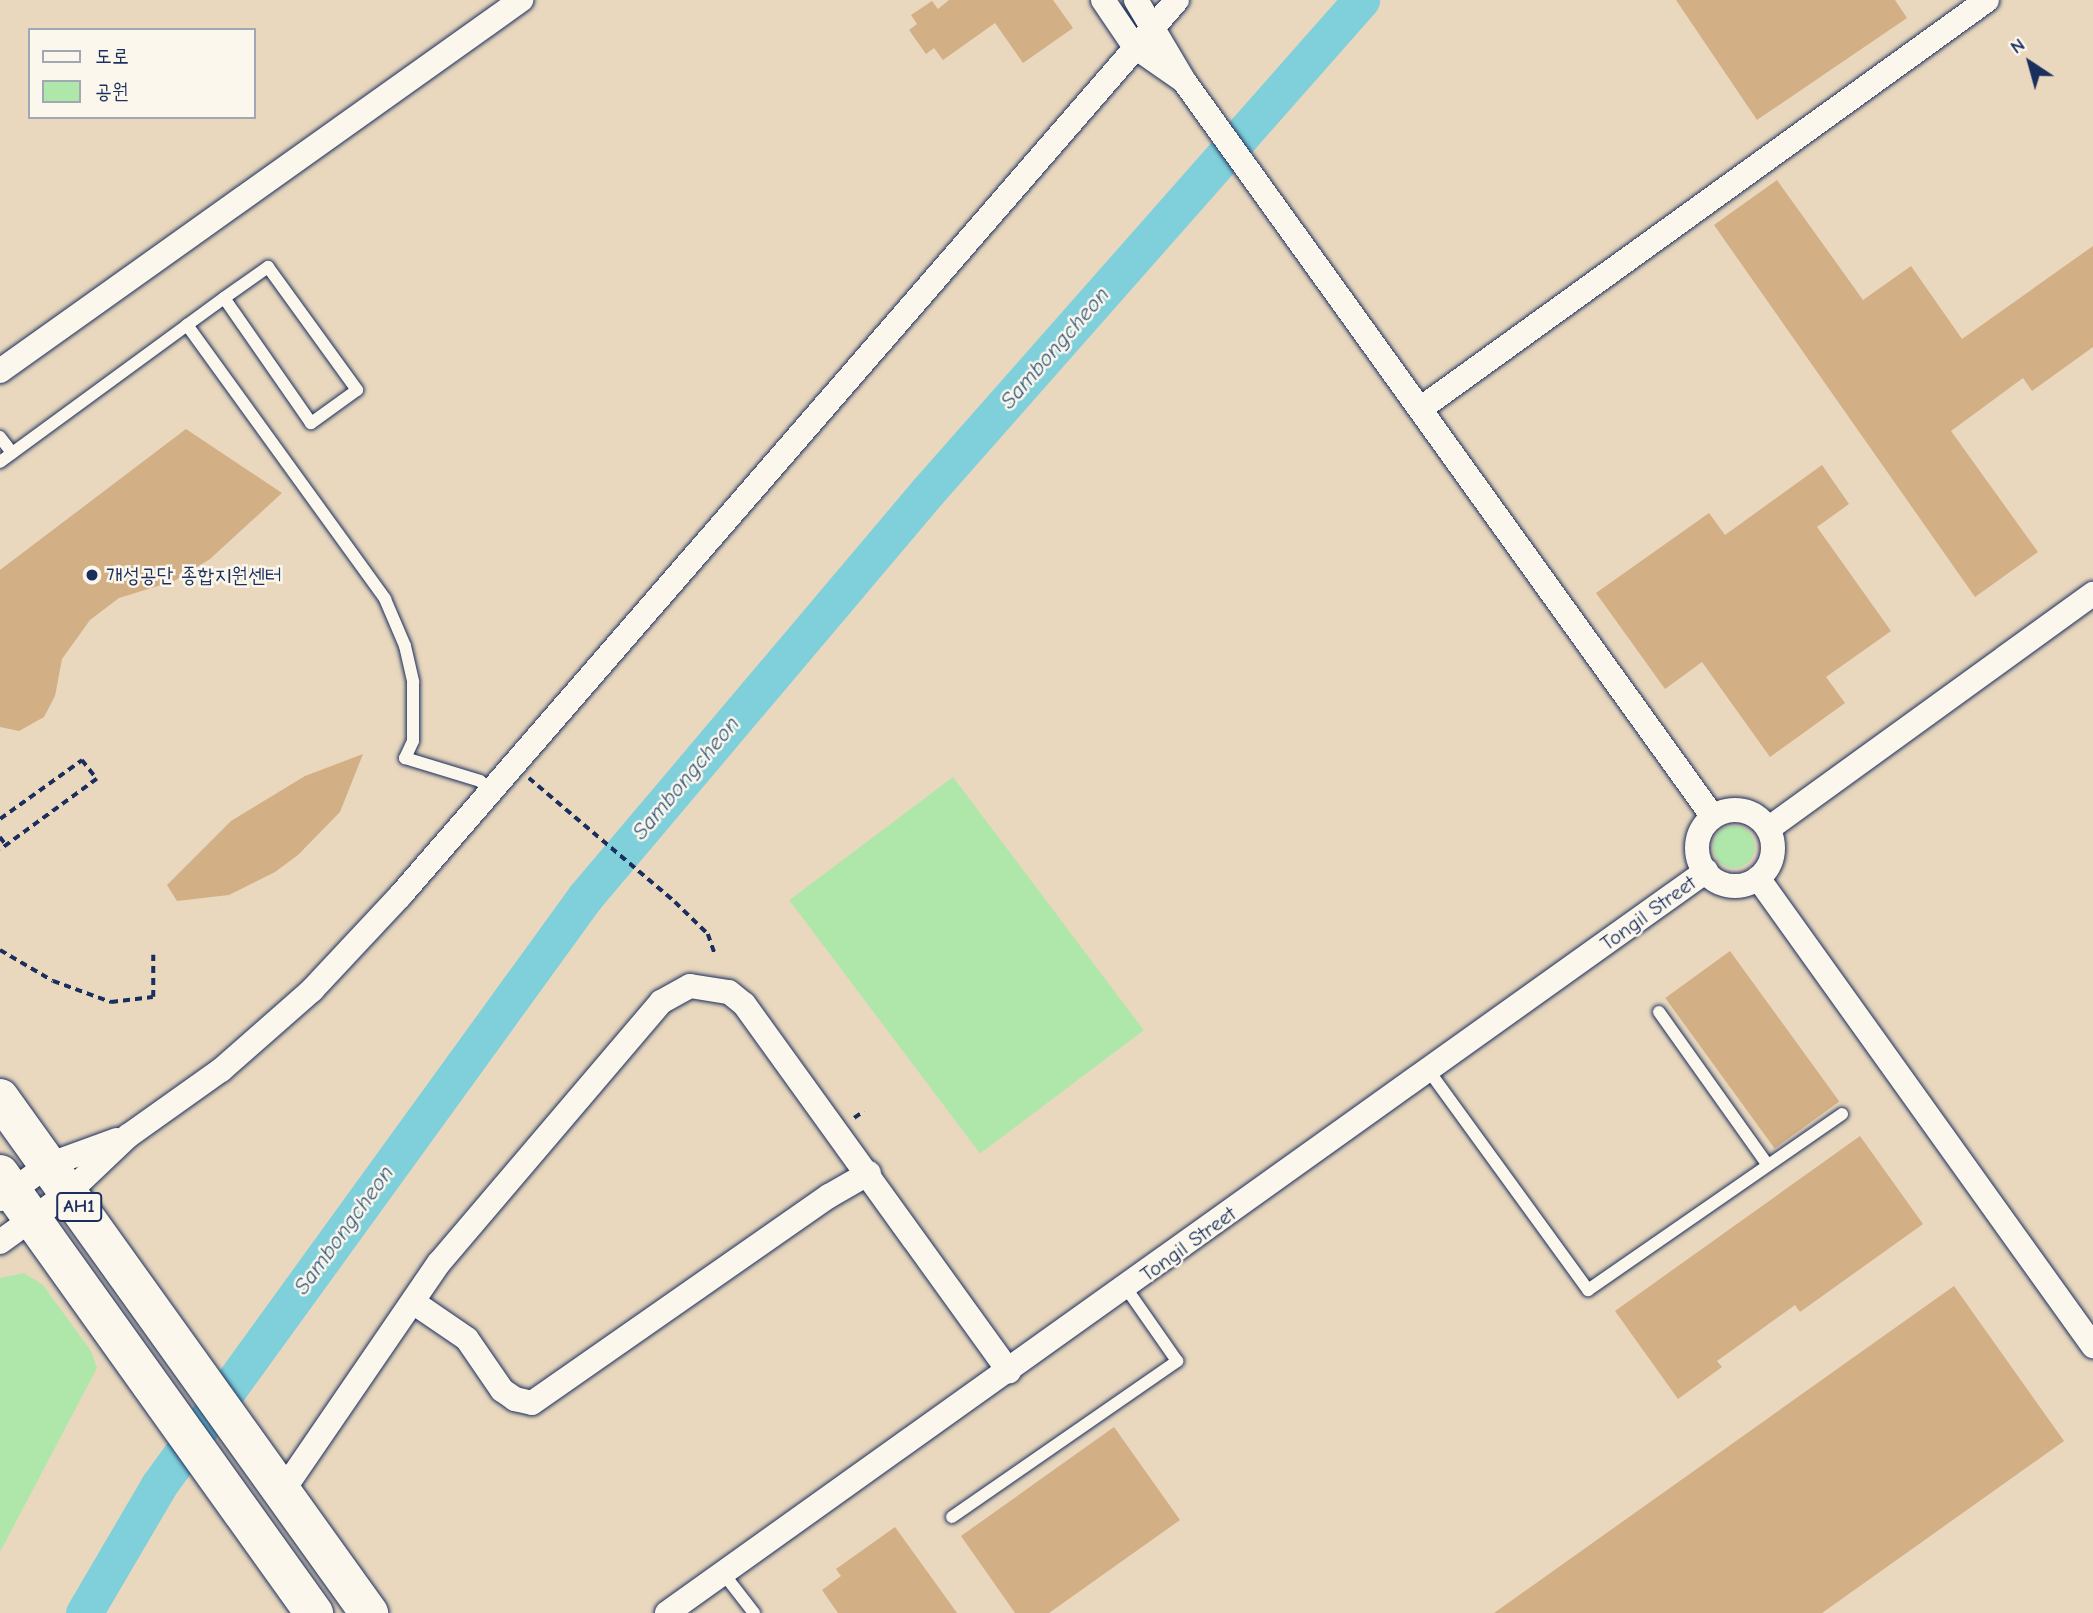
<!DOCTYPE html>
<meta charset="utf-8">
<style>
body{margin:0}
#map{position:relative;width:2093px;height:1613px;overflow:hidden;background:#f3e9d7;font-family:"Comic Neue","Poor Story",sans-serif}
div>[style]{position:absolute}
.built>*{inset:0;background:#e9d8be}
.green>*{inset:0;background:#afe7ab;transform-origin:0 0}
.round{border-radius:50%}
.river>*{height:37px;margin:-18.5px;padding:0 18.5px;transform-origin:18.5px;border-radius:18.5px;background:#80d0db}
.building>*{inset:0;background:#d3af85;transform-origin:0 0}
.path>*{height:3.5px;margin-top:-1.75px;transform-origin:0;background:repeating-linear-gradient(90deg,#1b2f5e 0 7px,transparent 0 12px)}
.roads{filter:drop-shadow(0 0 2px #1b2f5e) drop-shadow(0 0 2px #1b2f5e)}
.service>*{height:12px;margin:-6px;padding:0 6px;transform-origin:6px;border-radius:6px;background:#fbf7ec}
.minor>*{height:24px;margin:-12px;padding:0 12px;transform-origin:12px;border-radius:12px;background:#fbf7ec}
.minor>.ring{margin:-12px;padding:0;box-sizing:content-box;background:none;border:24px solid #fbf7ec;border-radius:50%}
.primary>*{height:38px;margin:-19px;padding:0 19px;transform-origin:19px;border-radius:19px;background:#fbf7ec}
.dots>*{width:19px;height:19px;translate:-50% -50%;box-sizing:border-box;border:4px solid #fbf7ec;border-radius:50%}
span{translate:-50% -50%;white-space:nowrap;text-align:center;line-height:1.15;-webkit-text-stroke:5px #fbf7ec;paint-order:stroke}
.shield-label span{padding:2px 5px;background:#fbf7ec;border:2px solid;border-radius:5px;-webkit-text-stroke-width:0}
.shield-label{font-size:19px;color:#1b2f5e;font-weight:700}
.poi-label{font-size:21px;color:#1b2f5e}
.left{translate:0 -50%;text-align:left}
.street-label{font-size:21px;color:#1b2f5e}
.water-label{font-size:23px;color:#34577d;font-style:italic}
.legend{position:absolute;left:28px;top:28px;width:228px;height:91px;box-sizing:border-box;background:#fbf7ec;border:2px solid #a1a7b3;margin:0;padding:9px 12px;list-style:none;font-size:21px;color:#1b2f5e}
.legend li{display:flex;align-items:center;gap:14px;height:35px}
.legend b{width:35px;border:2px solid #a1a7b3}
.north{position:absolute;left:1995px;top:28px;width:70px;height:70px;-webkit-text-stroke:5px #fbf7ec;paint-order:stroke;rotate:324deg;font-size:19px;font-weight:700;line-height:28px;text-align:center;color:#1b2f5e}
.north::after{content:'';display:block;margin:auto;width:24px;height:32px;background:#1b2f5e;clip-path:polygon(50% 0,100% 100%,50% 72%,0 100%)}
</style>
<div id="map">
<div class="built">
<i style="clip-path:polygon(evenodd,0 0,2093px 0,2093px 1613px,0 1613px,0 0,30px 30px,254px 30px,254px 117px,30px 117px,30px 30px)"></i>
</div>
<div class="green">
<i style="left:953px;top:777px;width:317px;height:205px;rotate:53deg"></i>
<i class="round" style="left:1713px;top:826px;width:42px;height:42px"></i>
<i style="clip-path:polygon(24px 1273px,43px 1285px,91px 1351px,97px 1368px,0 1552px,0 1278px)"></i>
</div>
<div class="river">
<i style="left:84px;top:1613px;width:148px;rotate:-59.6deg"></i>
<i style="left:159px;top:1485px;width:726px;rotate:-54.08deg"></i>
<i style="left:585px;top:897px;width:531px;rotate:-49.81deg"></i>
<i style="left:928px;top:491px;width:655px;rotate:-48.59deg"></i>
</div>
<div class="building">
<i style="clip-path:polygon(949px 0,1053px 0,1073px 28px,1023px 63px,995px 23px,943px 60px,934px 48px,926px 54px,909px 30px,917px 24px,911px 15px,932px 1px,938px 9px)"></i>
<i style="clip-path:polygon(1676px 0,1895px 0,1907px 18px,1757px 120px)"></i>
<i style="clip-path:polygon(1777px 180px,1863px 300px,1911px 266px,1962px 339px,2093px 246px,2093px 347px,2032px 391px,2023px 378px,1951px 431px,2038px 552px,1975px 597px,1714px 225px)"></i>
<i style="clip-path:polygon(186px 429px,282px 493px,210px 559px,174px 581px,119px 598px,90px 620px,62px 659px,55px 696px,44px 717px,19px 731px,0 727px,0 570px)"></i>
<i style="clip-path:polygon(1822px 465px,1849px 504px,1817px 527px,1891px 631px,1826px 677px,1845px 703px,1770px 757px,1702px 662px,1665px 689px,1596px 593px,1709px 513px,1725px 535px)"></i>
<i style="clip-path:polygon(363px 754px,340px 812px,298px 855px,275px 872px,229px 895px,177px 901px,167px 885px,231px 821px,305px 776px)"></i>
<i style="left:1730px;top:951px;width:186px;height:80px;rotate:54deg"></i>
<i style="clip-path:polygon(1860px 1136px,1923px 1224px,1800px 1312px,1795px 1305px,1717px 1361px,1722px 1367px,1678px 1399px,1615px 1311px)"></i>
<i style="clip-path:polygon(1954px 1286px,2064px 1441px,1822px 1613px,1494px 1613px)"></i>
<i style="clip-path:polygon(1114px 1427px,1180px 1520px,1049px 1613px,1015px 1613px,961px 1536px)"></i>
<i style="clip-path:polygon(895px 1527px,957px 1613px,838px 1613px,822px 1590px,841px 1576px,836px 1569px)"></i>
</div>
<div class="path">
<i style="left:529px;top:778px;width:192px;rotate:40.3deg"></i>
<i style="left:675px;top:902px;width:46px;rotate:44.1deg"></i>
<i style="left:708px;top:934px;width:21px;rotate:71deg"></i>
<i style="left:0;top:819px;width:101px;rotate:-35.7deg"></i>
<i style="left:82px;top:760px;width:24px;rotate:52deg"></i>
<i style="left:97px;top:779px;width:120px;rotate:143.8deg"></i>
<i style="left:0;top:837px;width:10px;rotate:53deg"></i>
<i style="left:0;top:950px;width:61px;rotate:30.3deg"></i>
<i style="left:53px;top:981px;width:62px;rotate:19.9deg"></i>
<i style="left:111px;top:1002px;width:42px;rotate:-6.8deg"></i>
<i style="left:153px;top:997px;width:42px;rotate:-90deg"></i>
<i style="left:854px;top:1118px;width:12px;rotate:-35deg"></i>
</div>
<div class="roads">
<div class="service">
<i style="left:187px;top:325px;width:338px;rotate:54.1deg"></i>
<i style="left:385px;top:599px;width:51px;rotate:66.9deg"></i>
<i style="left:405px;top:646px;width:37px;rotate:77deg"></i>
<i style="left:413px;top:682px;width:59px;rotate:90deg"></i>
<i style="left:413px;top:741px;width:19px;rotate:115deg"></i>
<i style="left:405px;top:758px;width:78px;rotate:17deg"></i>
<i style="left:480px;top:781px;width:15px;rotate:42deg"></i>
<i style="left:0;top:437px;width:20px;rotate:53deg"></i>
<i style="left:0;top:462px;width:232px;rotate:-36.2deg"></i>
<i style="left:187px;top:325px;width:46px;rotate:-36.1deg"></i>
<i style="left:224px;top:298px;width:54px;rotate:-35.2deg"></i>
<i style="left:268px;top:267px;width:152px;rotate:54.1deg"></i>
<i style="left:357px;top:390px;width:57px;rotate:144.3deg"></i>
<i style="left:311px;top:423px;width:152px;rotate:-124.8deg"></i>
<i style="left:1659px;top:1012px;width:186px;rotate:54.6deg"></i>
<i style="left:1429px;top:1071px;width:271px;rotate:54deg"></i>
<i style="left:1588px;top:1290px;width:309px;rotate:-34.7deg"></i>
<i style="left:952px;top:1517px;width:274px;rotate:-34.7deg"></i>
<i style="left:1177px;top:1361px;width:89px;rotate:-124.9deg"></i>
<i style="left:723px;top:1573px;width:51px;rotate:52.2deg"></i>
</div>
<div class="minor">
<i style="left:1103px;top:0;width:57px;rotate:55.8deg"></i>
<i style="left:1135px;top:47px;width:56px;rotate:34.8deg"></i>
<i style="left:1136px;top:0;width:94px;rotate:59.3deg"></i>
<i style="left:1184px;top:81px;width:906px;rotate:54.29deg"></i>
<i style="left:0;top:371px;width:640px;rotate:-35.45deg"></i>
<i style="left:1420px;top:409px;width:699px;rotate:-35.8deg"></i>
<i class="ring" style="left:1697px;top:810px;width:52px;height:52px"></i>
<i style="left:1768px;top:829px;width:401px;rotate:-35.9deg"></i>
<i style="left:1758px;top:878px;width:576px;rotate:54.4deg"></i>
<i style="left:1px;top:1199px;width:58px;rotate:-35.9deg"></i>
<i style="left:48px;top:1165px;width:73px;rotate:-19.9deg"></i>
<i style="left:0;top:1242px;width:84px;rotate:-35.8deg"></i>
<i style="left:68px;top:1193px;width:83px;rotate:-43.5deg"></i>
<i style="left:128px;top:1136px;width:114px;rotate:-35.4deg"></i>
<i style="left:221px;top:1070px;width:121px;rotate:-41.3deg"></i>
<i style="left:312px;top:990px;width:129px;rotate:-46.9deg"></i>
<i style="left:400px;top:896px;width:1186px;rotate:-49.07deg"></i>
<i style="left:413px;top:1302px;width:65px;rotate:34.4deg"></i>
<i style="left:467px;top:1339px;width:62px;rotate:55.5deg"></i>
<i style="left:502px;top:1390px;width:16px;rotate:35deg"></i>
<i style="left:515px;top:1399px;width:17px;rotate:13deg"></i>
<i style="left:532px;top:1403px;width:362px;rotate:-34.9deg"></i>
<i style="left:829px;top:1196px;width:46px;rotate:-29.9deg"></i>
<i style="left:282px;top:1492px;width:278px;rotate:-55.6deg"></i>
<i style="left:439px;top:1263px;width:343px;rotate:-49.6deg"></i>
<i style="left:661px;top:1002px;width:33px;rotate:-29deg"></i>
<i style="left:690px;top:986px;width:39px;rotate:9deg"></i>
<i style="left:729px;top:992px;width:19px;rotate:39deg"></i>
<i style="left:744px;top:1004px;width:453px;rotate:54.2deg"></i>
<i style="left:667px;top:1613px;width:1277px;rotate:-35.53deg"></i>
</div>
<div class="primary">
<i style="left:0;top:1098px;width:634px;rotate:54.38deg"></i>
<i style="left:0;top:1174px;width:540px;rotate:54.43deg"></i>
</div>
</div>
<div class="dots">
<i style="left:92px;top:575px;background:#1b2f5e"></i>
</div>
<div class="shield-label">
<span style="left:79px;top:1207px">AH1</span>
</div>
<div class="poi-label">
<span class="left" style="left:106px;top:575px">개성공단 종합지원센터</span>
</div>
<div class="street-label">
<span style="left:1648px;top:913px;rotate:-36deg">Tongil Street</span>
<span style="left:1188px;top:1244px;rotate:-36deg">Tongil Street</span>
</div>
<div class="water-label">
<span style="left:1055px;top:348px;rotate:-49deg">Sambongcheon</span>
<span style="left:686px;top:778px;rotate:-50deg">Sambongcheon</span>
<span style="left:344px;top:1230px;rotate:-54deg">Sambongcheon</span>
</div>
<ul class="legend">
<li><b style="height:9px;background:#fbf7ec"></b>도로</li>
<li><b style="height:19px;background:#afe7ab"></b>공원</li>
</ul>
<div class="north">N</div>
</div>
